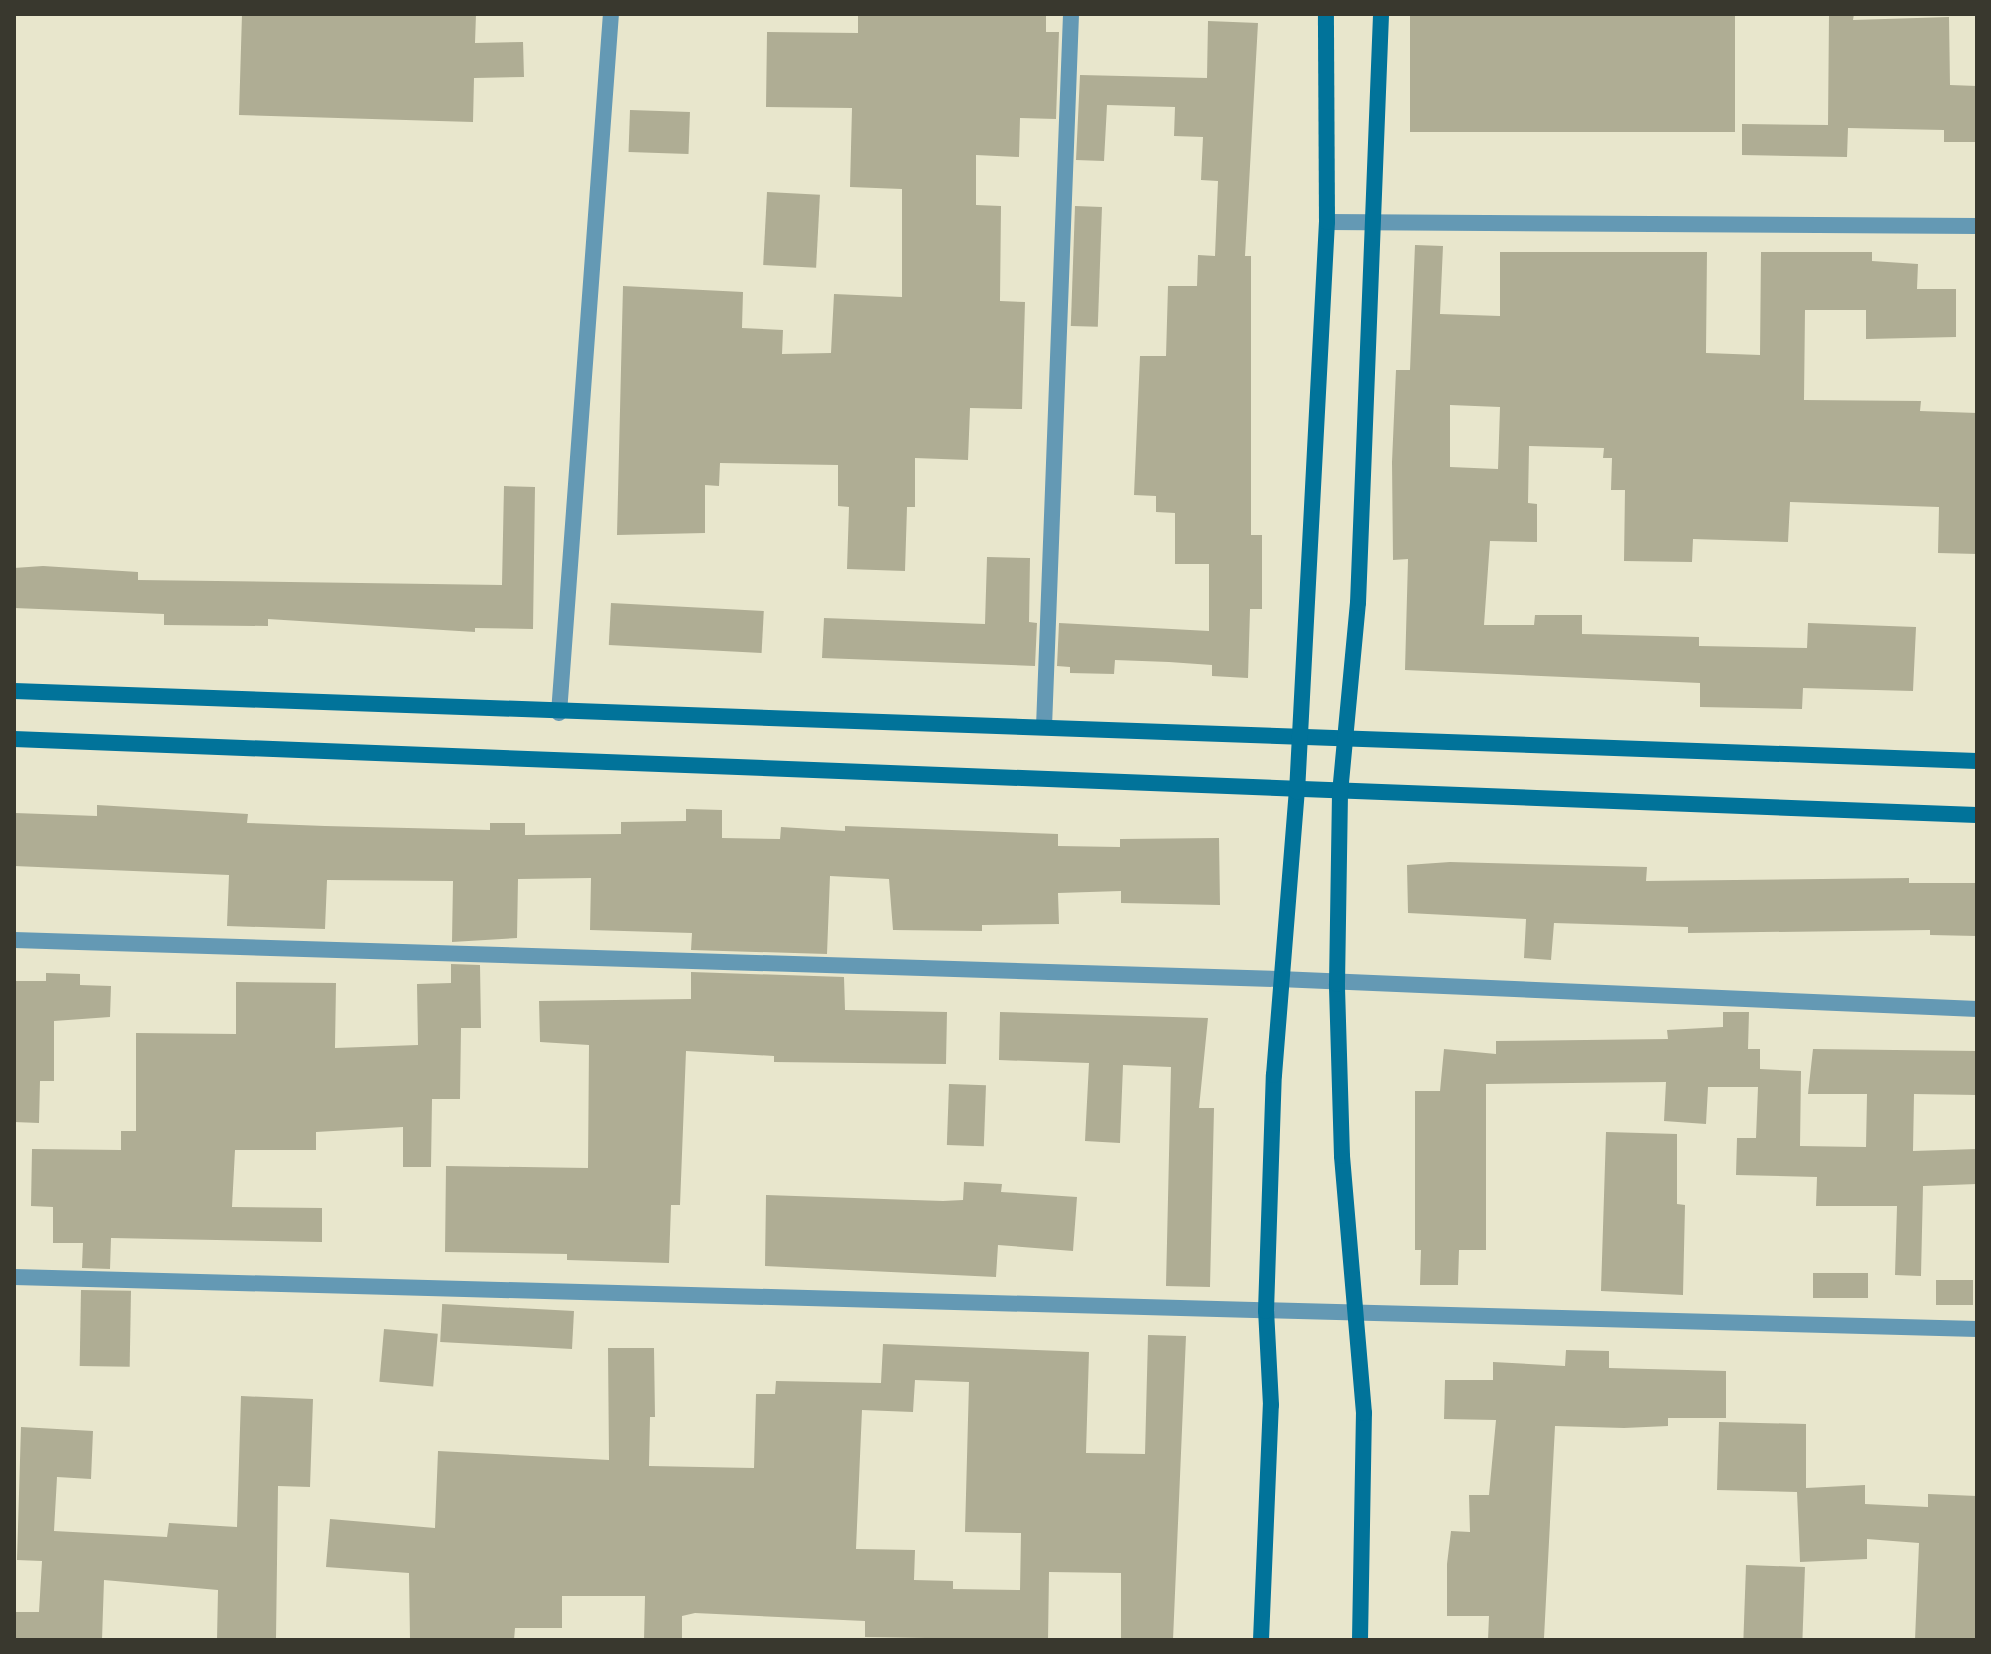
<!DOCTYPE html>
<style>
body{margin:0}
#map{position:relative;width:1991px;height:1654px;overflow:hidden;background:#e8e6cc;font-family:"Archivo Narrow",sans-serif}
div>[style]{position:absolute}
.building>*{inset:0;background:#afad94;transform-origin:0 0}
.street>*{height:16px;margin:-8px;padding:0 8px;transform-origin:8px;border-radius:8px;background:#6499b4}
.secondary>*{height:16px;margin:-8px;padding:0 8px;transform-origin:8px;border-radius:8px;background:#01739a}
span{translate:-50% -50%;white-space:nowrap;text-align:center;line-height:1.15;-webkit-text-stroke:8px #e8e6cc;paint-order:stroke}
.frame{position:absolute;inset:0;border:16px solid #39382e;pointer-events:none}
</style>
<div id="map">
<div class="building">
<i style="clip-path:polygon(242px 14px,476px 14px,475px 43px,523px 42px,524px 77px,474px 78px,473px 122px,239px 115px)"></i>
<i style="clip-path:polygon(858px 14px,1046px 14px,1046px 32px,1059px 32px,1056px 119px,1020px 118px,1019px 157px,976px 155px,976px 205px,1001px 206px,1000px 301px,1025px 302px,1022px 409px,970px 408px,968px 460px,915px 458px,915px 507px,907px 507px,905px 571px,847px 569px,849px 507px,838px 506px,838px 465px,720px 463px,719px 486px,705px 485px,705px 533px,617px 535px,623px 286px,743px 292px,742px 328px,783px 330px,782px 354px,831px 353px,834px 294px,902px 297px,902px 189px,850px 187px,852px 108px,766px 107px,767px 32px,858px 33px)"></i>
<i style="left:1410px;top:14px;width:325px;height:118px"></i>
<i style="clip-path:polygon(1829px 14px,1854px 14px,1853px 20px,1949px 17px,1950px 85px,1977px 86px,1977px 142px,1944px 142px,1944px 130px,1848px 128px,1847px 157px,1742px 155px,1742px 124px,1828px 125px)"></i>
<i style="clip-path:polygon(1208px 21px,1258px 23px,1245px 256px,1251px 256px,1251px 535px,1262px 535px,1262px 609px,1250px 609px,1248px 678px,1212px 676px,1212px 665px,1169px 662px,1115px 660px,1114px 674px,1070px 673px,1070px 667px,1057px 666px,1059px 623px,1209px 631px,1209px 564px,1175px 564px,1175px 513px,1156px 512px,1156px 496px,1134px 495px,1140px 356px,1166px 356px,1168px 286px,1197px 286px,1198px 255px,1215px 256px,1218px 181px,1201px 180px,1203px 137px,1174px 136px,1175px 107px,1107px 105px,1104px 161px,1076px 160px,1080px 75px,1207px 78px)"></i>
<i style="left:630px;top:110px;width:60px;height:42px;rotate:2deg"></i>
<i style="left:767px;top:192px;width:53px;height:73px;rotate:3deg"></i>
<i style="left:1075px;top:206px;width:27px;height:120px;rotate:2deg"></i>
<i style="clip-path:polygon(evenodd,1415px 245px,1443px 246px,1440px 314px,1500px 316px,1500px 252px,1707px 252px,1706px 353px,1760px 355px,1761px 252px,1872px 252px,1872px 261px,1918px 264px,1917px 289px,1956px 289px,1956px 337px,1866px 339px,1866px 310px,1805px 310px,1804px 400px,1921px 401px,1920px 411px,1977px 413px,1977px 554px,1938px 553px,1939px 507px,1790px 502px,1788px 542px,1693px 539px,1692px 562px,1624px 561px,1625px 490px,1611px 490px,1612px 458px,1603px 458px,1604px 448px,1529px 446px,1528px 503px,1537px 504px,1537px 542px,1490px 541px,1484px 625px,1534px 625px,1535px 615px,1582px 615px,1582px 634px,1699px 637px,1699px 646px,1807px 648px,1808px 623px,1916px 627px,1913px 691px,1803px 688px,1802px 709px,1700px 707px,1700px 683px,1405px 670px,1408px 559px,1393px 560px,1392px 462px,1396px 370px,1410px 370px,1415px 245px,1450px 405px,1500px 407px,1498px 469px,1450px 467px,1450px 405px)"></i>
<i style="clip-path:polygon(504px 486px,535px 487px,533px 629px,475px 628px,475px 632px,268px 619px,268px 626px,164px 625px,164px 614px,14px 608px,14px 568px,43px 566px,138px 572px,138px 580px,502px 585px)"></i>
<i style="clip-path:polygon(987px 557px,1030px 558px,1029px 622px,1037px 623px,1035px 666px,822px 658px,824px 618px,985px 624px)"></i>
<i style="left:611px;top:603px;width:153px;height:42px;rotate:3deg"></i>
<i style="clip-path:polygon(97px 805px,248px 814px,247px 823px,325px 826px,490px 830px,490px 823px,525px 823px,525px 835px,621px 834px,621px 822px,686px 821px,686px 809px,722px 810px,722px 838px,780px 839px,781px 827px,845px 831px,845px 826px,1058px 834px,1058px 846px,1120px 847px,1120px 839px,1219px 838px,1220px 905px,1121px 903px,1121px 891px,1058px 893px,1059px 924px,982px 925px,982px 931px,893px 930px,889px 879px,830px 876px,827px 954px,691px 950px,692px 933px,590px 930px,591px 878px,518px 879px,517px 938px,452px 942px,453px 881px,327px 880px,325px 929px,227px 926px,229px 875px,14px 866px,15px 813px,97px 816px)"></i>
<i style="clip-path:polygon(1450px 862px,1647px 867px,1646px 881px,1909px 878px,1909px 883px,1977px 883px,1977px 936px,1930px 935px,1930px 930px,1688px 933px,1688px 927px,1554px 923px,1551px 960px,1524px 958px,1526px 919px,1408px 913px,1407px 865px)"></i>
<i style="clip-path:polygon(451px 964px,480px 965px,481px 1028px,461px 1028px,460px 1099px,432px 1099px,431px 1167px,403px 1167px,403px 1127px,316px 1132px,316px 1150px,235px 1150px,232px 1207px,322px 1208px,322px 1242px,111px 1238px,110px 1269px,82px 1268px,83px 1243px,53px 1243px,53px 1207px,31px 1206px,32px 1149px,121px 1150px,121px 1131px,136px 1131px,136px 1033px,236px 1034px,236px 982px,336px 983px,335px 1048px,418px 1045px,417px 984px,451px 983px)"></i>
<i style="clip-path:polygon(691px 972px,844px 977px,845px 1010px,947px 1012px,946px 1064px,774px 1062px,774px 1056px,686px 1051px,680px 1205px,671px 1205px,669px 1263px,567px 1260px,567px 1254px,445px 1252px,446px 1166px,588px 1168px,589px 1045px,540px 1042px,539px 1001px,691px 999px)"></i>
<i style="clip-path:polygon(46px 973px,80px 974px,80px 985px,111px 986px,110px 1017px,54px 1021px,54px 1081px,40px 1081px,39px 1123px,14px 1122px,14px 981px,46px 981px)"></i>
<i style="clip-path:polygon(1000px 1012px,1208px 1018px,1199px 1108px,1214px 1108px,1210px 1287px,1166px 1286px,1171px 1067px,1123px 1065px,1120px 1143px,1085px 1141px,1089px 1063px,999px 1060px)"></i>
<i style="clip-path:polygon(1723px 1012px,1749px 1012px,1748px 1049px,1760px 1049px,1760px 1069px,1801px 1071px,1800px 1146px,1866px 1147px,1867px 1094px,1808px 1094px,1813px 1049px,1977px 1051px,1977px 1095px,1914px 1094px,1913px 1151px,1977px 1149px,1977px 1184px,1923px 1186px,1921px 1276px,1895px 1275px,1897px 1206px,1816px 1206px,1817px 1177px,1736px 1175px,1737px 1138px,1756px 1138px,1758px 1087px,1708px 1087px,1706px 1124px,1664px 1121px,1666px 1082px,1486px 1084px,1486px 1250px,1459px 1250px,1458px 1285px,1420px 1285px,1421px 1250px,1415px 1250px,1415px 1091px,1440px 1091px,1444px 1049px,1496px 1054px,1496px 1041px,1668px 1039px,1667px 1030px,1723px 1027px)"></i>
<i style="left:949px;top:1084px;width:37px;height:61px;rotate:2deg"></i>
<i style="clip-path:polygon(1606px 1132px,1677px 1134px,1677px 1204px,1685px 1205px,1683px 1295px,1601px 1291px)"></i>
<i style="clip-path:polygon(964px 1182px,1002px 1184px,1001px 1192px,1077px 1197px,1073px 1251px,998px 1245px,996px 1277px,765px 1266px,766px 1195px,943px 1201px,963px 1200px)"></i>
<i style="left:1813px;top:1273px;width:55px;height:25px"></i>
<i style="left:1936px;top:1280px;width:37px;height:25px"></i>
<i style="left:81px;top:1290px;width:50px;height:76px;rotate:1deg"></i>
<i style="left:574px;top:1311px;width:38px;height:132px;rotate:93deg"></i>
<i style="left:384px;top:1329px;width:54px;height:53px;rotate:5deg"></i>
<i style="clip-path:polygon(evenodd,1148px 1335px,1186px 1336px,1173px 1640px,1121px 1640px,1121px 1573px,1049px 1572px,1048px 1640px,865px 1637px,865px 1621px,695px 1613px,682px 1616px,682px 1640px,644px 1640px,645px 1596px,562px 1596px,562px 1628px,515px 1628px,514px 1640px,410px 1640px,409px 1573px,326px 1567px,330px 1519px,435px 1528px,438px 1451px,609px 1460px,608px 1348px,654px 1348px,655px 1417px,650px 1417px,649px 1466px,754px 1468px,756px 1394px,775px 1394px,776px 1381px,881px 1383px,883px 1344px,1089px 1352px,1086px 1453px,1145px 1454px,1148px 1335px,915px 1380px,969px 1382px,965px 1532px,1021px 1533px,1020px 1590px,953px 1589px,953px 1581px,914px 1580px,915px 1550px,856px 1549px,862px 1410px,913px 1412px,915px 1380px)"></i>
<i style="clip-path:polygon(1566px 1350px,1609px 1351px,1609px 1368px,1726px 1371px,1726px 1418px,1668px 1418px,1668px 1426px,1624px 1428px,1555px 1426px,1544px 1638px,1488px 1640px,1489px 1616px,1447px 1616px,1447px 1564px,1451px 1531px,1470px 1532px,1469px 1495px,1489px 1495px,1496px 1420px,1444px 1419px,1445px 1380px,1493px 1380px,1493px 1362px,1565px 1366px)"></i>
<i style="clip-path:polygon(241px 1396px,313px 1399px,310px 1487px,278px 1486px,276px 1640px,217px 1640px,218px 1590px,104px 1580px,102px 1640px,14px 1640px,14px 1612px,39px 1612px,42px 1561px,17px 1560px,21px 1427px,93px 1431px,91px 1479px,57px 1477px,54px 1531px,167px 1537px,169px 1523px,237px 1527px)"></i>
<i style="clip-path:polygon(1719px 1422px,1806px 1424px,1806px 1488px,1865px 1485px,1865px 1504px,1928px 1507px,1928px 1494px,1977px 1496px,1977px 1640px,1915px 1640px,1919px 1543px,1867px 1539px,1867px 1559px,1800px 1562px,1797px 1492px,1717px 1490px)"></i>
<i style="left:1746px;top:1565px;width:59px;height:75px;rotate:2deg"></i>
</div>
<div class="street">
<i style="left:1327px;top:222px;width:650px;rotate:0.35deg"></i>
<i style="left:559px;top:713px;width:701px;rotate:-85.75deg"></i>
<i style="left:1044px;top:727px;width:714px;rotate:-87.83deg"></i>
<i style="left:14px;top:940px;width:1266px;rotate:1.77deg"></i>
<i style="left:1279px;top:979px;width:699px;rotate:2.46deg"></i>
<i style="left:14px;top:1277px;width:1964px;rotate:1.52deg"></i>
</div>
<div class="secondary">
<i style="left:14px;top:691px;width:1964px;rotate:2.04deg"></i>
<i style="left:14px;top:739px;width:1964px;rotate:2.22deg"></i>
<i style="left:1261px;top:1640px;width:235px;rotate:-87.6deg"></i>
<i style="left:1271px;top:1405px;width:94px;rotate:-93deg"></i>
<i style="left:1266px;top:1311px;width:236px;rotate:-88.1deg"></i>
<i style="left:1274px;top:1075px;width:284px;rotate:-85.4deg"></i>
<i style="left:1297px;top:792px;width:571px;rotate:-86.99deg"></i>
<i style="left:1327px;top:222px;width:208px;rotate:-90.3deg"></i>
<i style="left:1360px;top:1640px;width:227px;rotate:-89deg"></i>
<i style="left:1364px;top:1413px;width:258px;rotate:-94.9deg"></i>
<i style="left:1342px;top:1156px;width:172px;rotate:-91.7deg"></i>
<i style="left:1337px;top:984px;width:191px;rotate:-89.1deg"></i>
<i style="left:1340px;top:793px;width:191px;rotate:-84.6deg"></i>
<i style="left:1358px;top:603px;width:589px;rotate:-87.76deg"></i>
</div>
<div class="frame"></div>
</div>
